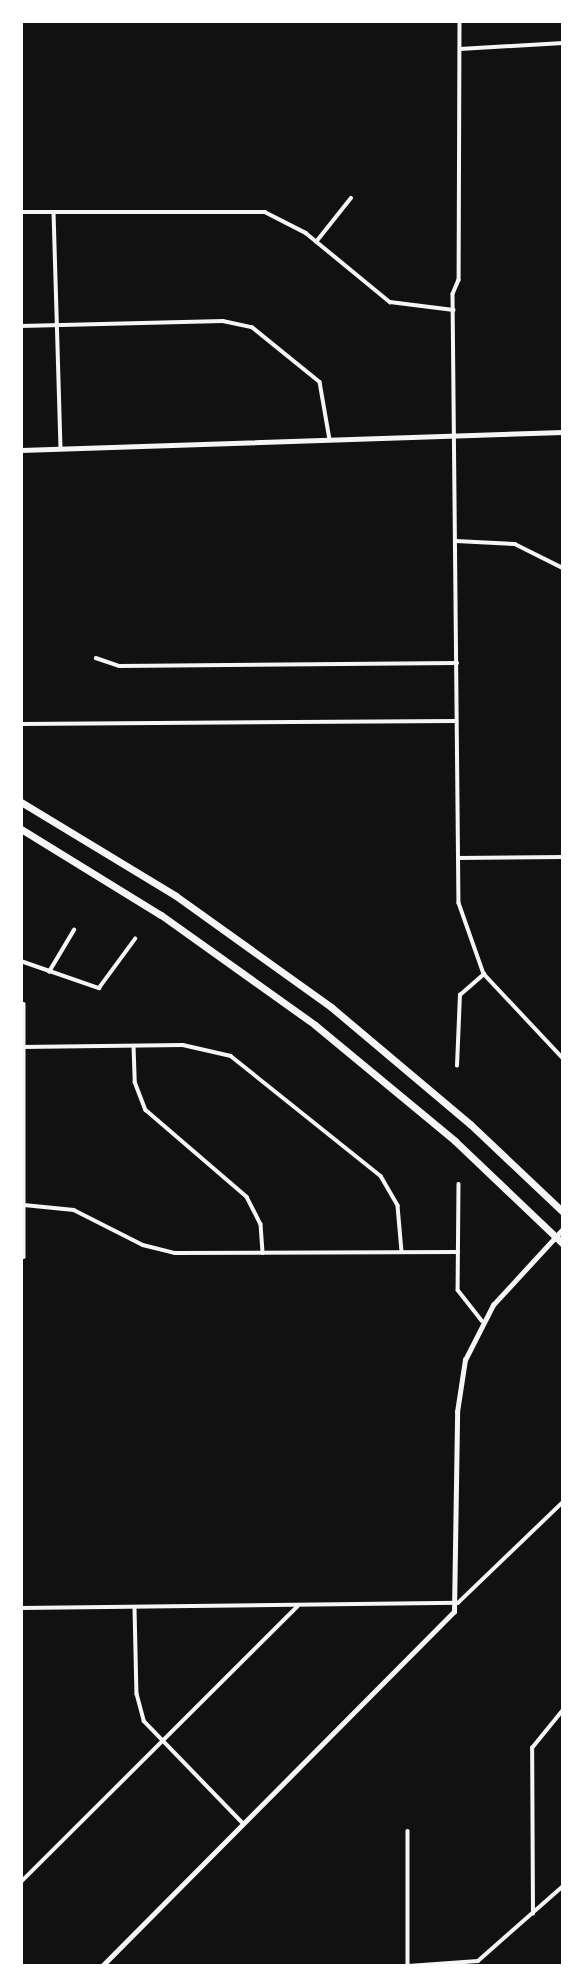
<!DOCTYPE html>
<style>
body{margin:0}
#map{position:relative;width:584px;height:1987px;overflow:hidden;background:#111;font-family:"PT Sans",sans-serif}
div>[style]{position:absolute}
.minor>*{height:3.5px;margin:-1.75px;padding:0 1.75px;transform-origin:1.75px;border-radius:1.75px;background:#f5f5f5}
.tertiary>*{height:4.5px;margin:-2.25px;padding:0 2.25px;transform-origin:2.25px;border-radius:2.25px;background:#f5f5f5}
.secondary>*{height:5px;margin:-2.5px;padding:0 2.5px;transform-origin:2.5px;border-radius:2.5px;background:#f5f5f5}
.motorway>*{height:7px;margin:-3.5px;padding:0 3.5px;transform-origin:3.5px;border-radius:3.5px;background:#f5f5f5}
span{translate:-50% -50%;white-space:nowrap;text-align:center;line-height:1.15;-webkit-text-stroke:7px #fff;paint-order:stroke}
.frame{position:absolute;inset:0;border:23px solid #fff;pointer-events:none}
</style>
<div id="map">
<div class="minor">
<i style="left:460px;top:21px;width:259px;rotate:90.2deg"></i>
<i style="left:459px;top:280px;width:15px;rotate:113deg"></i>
<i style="left:453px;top:294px;width:609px;rotate:89.44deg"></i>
<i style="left:459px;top:903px;width:75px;rotate:70.6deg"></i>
<i style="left:484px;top:974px;width:115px;rotate:46.8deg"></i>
<i style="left:460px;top:49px;width:103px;rotate:-3.3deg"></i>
<i style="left:21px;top:212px;width:244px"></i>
<i style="left:265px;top:212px;width:46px;rotate:27.1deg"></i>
<i style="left:306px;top:233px;width:109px;rotate:39.4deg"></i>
<i style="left:390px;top:302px;width:64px;rotate:7.2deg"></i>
<i style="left:54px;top:212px;width:237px;rotate:88.3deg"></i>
<i style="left:316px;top:242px;width:56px;rotate:-51.5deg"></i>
<i style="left:21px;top:326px;width:202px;rotate:-1.4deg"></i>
<i style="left:223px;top:321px;width:30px;rotate:12deg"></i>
<i style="left:252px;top:327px;width:87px;rotate:39deg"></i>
<i style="left:320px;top:382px;width:59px;rotate:80.2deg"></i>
<i style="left:456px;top:541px;width:59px;rotate:2.9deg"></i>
<i style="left:515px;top:544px;width:54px;rotate:26.6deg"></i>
<i style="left:96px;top:658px;width:24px;rotate:19deg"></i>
<i style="left:119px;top:666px;width:338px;rotate:-0.5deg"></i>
<i style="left:21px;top:724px;width:435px;rotate:-0.4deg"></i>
<i style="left:458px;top:858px;width:105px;rotate:-0.5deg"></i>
<i style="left:21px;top:961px;width:83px;rotate:19.1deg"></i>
<i style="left:99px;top:988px;width:61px;rotate:-53.7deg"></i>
<i style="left:49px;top:972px;width:49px;rotate:-59.2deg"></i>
<i style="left:24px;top:1004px;width:253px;rotate:90deg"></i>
<i style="left:134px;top:1046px;width:36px;rotate:88deg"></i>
<i style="left:135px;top:1082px;width:30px;rotate:69deg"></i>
<i style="left:146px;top:1110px;width:133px;rotate:40.7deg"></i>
<i style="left:247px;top:1197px;width:30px;rotate:63deg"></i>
<i style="left:261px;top:1224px;width:29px;rotate:86deg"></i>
<i style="left:21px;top:1047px;width:162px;rotate:-0.7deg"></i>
<i style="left:183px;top:1045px;width:49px;rotate:12.9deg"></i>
<i style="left:231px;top:1056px;width:192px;rotate:38.7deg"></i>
<i style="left:381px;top:1176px;width:34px;rotate:60deg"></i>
<i style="left:398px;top:1206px;width:46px;rotate:85deg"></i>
<i style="left:457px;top:1066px;width:71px;rotate:-87.6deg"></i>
<i style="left:460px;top:995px;width:32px;rotate:-41deg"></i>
<i style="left:459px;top:1184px;width:106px;rotate:90.5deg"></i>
<i style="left:458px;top:1290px;width:39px;rotate:52deg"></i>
<i style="left:24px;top:1205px;width:50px;rotate:5.7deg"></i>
<i style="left:74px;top:1210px;width:77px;rotate:26.9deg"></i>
<i style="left:143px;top:1245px;width:33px;rotate:14deg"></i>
<i style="left:175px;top:1253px;width:283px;rotate:-0.2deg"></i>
<i style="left:21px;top:1370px;width:387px;rotate:90deg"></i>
<i style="left:21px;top:1608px;width:437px;rotate:-0.7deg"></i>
<i style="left:458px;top:1603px;width:146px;rotate:-43.9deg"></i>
<i style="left:135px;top:1608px;width:86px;rotate:88.7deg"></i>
<i style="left:137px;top:1694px;width:28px;rotate:75deg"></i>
<i style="left:144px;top:1721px;width:142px;rotate:45.9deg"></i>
<i style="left:408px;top:1831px;width:135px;rotate:90deg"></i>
<i style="left:21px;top:1882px;width:390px;rotate:-44.9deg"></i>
<i style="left:533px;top:1914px;width:166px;rotate:-90.3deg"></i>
<i style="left:532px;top:1748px;width:49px;rotate:-50.8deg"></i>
<i style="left:408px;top:1966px;width:70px;rotate:-4.1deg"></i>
<i style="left:478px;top:1961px;width:113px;rotate:-41.4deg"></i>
</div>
<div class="tertiary">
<i style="left:102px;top:1966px;width:499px;rotate:-45.2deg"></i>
<i style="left:454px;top:1612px;width:200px;rotate:-89.1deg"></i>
<i style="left:457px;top:1412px;width:53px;rotate:-81.3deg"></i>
<i style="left:465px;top:1360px;width:62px;rotate:-63deg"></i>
<i style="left:493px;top:1305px;width:103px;rotate:-47.4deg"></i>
</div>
<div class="secondary">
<i style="left:21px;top:450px;width:542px;rotate:-1.9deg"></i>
</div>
<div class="motorway">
<i style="left:21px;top:802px;width:181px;rotate:31.2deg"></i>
<i style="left:176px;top:896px;width:191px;rotate:35.6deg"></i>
<i style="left:331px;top:1007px;width:182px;rotate:40.1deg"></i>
<i style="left:470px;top:1124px;width:128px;rotate:43.4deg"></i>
<i style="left:21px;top:829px;width:164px;rotate:31.6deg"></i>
<i style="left:161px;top:915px;width:189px;rotate:35.5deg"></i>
<i style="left:315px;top:1025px;width:182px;rotate:39.6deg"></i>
<i style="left:455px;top:1141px;width:149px;rotate:43.6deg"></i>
</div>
<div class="frame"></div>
</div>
